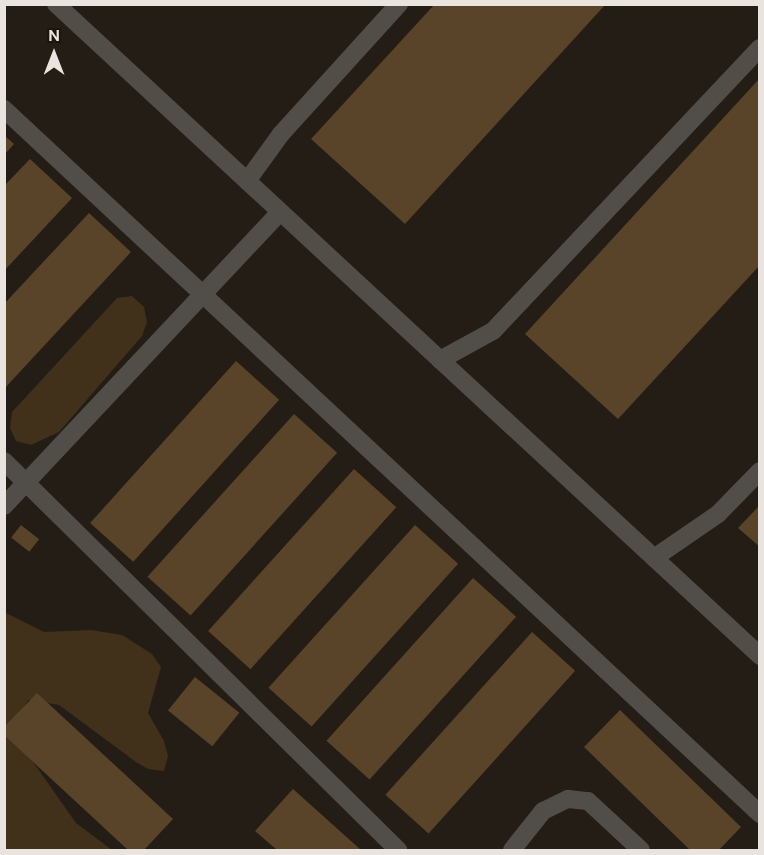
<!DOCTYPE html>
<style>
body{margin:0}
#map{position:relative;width:764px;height:855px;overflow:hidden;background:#241d15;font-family:"DM Sans",sans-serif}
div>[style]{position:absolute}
.green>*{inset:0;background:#41301a}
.building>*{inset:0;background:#59442a;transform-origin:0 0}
.minor>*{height:18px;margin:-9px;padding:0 9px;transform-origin:9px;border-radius:9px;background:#514e4a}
span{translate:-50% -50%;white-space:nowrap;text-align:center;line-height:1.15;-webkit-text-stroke:4.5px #1a140c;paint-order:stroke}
.frame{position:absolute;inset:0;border:6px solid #e9e4df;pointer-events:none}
.north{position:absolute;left:24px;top:24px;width:60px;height:60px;-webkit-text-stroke:4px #1a140c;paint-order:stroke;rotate:0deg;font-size:16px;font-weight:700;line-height:24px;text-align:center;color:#e9e4df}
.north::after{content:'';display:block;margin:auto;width:21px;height:27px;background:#e9e4df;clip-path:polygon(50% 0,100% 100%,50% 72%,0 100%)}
</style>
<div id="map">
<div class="green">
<i style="clip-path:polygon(132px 296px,144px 307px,147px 322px,142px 336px,59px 432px,31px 445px,16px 441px,10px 428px,12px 412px,117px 298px)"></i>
<i style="clip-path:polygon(4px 612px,44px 632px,91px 630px,122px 635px,152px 654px,161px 667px,148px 713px,164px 741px,168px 756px,164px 771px,148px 769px,136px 762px,59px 705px,28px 700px,21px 713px,31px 759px,76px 823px,112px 850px,5px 849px)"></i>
</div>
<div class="building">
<i style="clip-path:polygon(434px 5px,605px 5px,405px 224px,311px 139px)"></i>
<i style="clip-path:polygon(760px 78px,760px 265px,618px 419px,525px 334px)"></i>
<i style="clip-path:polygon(4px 135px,14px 144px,4px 155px)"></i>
<i style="clip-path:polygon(30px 159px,72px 198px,4px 271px,4px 186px)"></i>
<i style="clip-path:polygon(89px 213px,131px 252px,4px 389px,4px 304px)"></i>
<i style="left:236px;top:361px;width:58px;height:218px;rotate:42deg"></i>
<i style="left:294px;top:414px;width:58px;height:219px;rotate:42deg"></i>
<i style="left:354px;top:469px;width:57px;height:218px;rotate:42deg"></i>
<i style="clip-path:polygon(760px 505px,760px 547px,738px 528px)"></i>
<i style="left:21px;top:525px;width:23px;height:16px;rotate:38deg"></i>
<i style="left:415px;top:525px;width:58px;height:219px;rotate:42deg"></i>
<i style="left:473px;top:578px;width:58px;height:219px;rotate:42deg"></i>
<i style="left:532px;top:632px;width:58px;height:219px;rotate:42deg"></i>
<i style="left:195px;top:677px;width:57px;height:43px;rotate:39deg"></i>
<i style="clip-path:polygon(37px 693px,173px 819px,144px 850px,128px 850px,4px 735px,4px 727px)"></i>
<i style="clip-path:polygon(620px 710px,741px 827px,719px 850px,690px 850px,584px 747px)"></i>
<i style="clip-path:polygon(293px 789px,361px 850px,277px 850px,255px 831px)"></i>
</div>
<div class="minor">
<i style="left:56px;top:4px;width:960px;rotate:42.8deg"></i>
<i style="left:4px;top:109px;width:1034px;rotate:43deg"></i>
<i style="left:247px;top:181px;width:58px;rotate:-54.1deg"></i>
<i style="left:281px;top:134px;width:176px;rotate:-47.8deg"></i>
<i style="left:440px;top:360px;width:60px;rotate:-28.7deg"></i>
<i style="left:493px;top:331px;width:389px;rotate:-46.7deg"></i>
<i style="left:4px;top:461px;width:554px;rotate:44.63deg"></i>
<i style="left:4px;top:506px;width:403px;rotate:-46.8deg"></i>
<i style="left:654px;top:558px;width:78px;rotate:-34.5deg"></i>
<i style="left:718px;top:514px;width:60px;rotate:-45.7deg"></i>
<i style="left:512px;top:850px;width:50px;rotate:-51.5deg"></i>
<i style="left:543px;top:811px;width:28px;rotate:-26deg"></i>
<i style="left:568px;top:799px;width:20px;rotate:6deg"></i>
<i style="left:588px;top:801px;width:72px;rotate:42.8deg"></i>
</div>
<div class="frame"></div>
<div class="north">N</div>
</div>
